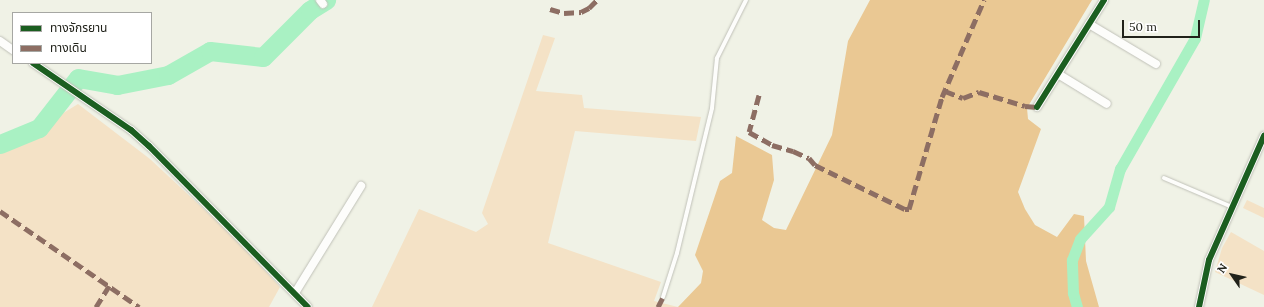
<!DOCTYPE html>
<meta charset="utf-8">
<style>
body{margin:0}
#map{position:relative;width:1264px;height:307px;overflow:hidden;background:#f0f2e6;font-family:Lora,"Noto Sans Thai",serif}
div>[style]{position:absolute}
.green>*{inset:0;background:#f4e2c6}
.forest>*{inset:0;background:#eac893}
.canal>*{height:11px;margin:-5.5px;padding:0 5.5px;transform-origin:5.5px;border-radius:5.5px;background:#a9f1c3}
.river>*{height:19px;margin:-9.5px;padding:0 9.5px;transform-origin:9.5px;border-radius:9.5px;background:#a9f1c3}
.roads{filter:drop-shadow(0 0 1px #c0c1b8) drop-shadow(0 0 1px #c0c1b8)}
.service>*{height:4px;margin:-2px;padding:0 2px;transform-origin:2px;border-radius:2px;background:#fdfdfb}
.minor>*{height:8px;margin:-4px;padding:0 4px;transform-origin:4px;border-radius:4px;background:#fdfdfb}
.quiet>*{height:5px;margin-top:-2.5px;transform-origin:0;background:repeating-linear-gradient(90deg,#8d6e63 0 10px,transparent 0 15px)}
.cycleway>*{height:6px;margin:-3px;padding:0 3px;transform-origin:3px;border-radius:3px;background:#1b5e20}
span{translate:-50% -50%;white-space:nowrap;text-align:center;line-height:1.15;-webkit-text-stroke:3px #fff;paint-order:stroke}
.legend{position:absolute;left:12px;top:12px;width:140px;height:52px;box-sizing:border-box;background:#fff;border:1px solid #a6a7a3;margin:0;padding:5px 7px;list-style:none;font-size:12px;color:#21221a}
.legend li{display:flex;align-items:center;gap:8px;height:20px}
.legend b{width:20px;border:1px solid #a6a7a3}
.north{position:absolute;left:1212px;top:255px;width:40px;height:40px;-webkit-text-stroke:3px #fff;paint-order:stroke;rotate:304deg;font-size:11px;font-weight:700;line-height:16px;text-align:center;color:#21221a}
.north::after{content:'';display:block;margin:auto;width:14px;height:18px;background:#21221a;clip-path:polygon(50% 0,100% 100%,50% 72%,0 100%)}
.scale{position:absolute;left:1122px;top:20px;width:78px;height:18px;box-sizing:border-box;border:2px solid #21221a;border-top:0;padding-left:5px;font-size:12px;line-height:14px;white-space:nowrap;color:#21221a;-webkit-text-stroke:3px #fff;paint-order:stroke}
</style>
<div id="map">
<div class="green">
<i style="clip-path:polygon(543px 35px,555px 38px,536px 91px,582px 95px,584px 108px,701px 117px,696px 141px,575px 131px,548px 243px,661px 282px,654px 301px,678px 307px,372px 307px,419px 209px,476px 232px,488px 224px,482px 213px)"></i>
<i style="clip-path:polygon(78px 104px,150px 159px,240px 243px,280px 287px,269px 307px,0 307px,0 152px)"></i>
<i style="clip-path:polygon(1247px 200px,1264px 208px,1264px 218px,1243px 208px)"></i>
<i style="clip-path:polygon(1231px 232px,1264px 251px,1264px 295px,1215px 272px,1222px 248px)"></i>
</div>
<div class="forest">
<i style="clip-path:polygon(870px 0,1092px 0,1027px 108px,1028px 119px,1041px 129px,1018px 192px,1025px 209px,1035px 225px,1057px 237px,1074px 214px,1084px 216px,1086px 261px,1099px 307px,678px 307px,701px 283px,703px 271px,695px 255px,720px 181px,732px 173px,736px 136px,772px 155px,774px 180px,762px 220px,774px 228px,786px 230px,832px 135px,848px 41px)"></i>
</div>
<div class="canal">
<i style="left:1077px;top:307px;width:15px;rotate:-106deg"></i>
<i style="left:1073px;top:293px;width:33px;rotate:-92deg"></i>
<i style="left:1072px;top:260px;width:22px;rotate:-69deg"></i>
<i style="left:1080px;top:239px;width:43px;rotate:-47.8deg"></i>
<i style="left:1109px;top:207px;width:40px;rotate:-74deg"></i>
<i style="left:1120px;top:169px;width:151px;rotate:-60.2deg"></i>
<i style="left:1195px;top:38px;width:39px;rotate:-77deg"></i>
</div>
<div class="river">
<i style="left:0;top:144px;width:42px;rotate:-22.3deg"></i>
<i style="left:39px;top:128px;width:63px;rotate:-52deg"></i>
<i style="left:78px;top:78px;width:40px;rotate:10deg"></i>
<i style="left:117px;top:85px;width:52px;rotate:-11.1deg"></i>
<i style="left:168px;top:75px;width:48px;rotate:-29.7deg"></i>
<i style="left:210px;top:51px;width:53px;rotate:6.5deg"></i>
<i style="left:263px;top:57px;width:66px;rotate:-45deg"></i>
<i style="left:310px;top:10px;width:19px;rotate:-32deg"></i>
</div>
<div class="roads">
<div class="service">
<i style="left:1164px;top:178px;width:74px;rotate:23.1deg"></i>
<i style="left:663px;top:297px;width:46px;rotate:-72.3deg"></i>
<i style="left:677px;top:253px;width:149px;rotate:-76.4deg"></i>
<i style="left:712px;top:108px;width:50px;rotate:-84.3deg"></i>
<i style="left:717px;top:58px;width:65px;rotate:-63.4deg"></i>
</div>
<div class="minor">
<i style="left:320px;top:0;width:5px;rotate:53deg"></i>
<i style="left:1089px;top:24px;width:78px;rotate:30.8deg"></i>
<i style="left:0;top:41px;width:16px;rotate:35deg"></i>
<i style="left:33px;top:63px;width:119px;rotate:34.4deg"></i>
<i style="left:131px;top:130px;width:24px;rotate:42deg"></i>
<i style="left:149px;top:146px;width:226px;rotate:45.4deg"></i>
<i style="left:1058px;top:74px;width:57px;rotate:31.5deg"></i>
<i style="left:1037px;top:107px;width:126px;rotate:-57.9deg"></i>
<i style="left:295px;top:293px;width:126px;rotate:-58.3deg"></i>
<i style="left:1199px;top:307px;width:48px;rotate:-78deg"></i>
<i style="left:1209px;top:260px;width:136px;rotate:-66.1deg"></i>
</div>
</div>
<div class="quiet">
<i style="left:550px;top:9px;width:15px;rotate:16deg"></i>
<i style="left:564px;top:13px;width:17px;rotate:-3deg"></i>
<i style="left:581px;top:12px;width:9px;rotate:-27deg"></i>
<i style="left:589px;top:8px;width:11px;rotate:-45deg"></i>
<i style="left:945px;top:91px;width:19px;rotate:21deg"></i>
<i style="left:963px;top:98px;width:17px;rotate:-21deg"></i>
<i style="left:979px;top:92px;width:48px;rotate:16.9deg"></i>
<i style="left:1025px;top:106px;width:12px;rotate:5deg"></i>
<i style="left:759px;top:95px;width:38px;rotate:105deg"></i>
<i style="left:749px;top:132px;width:26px;rotate:29deg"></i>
<i style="left:772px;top:145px;width:22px;rotate:16deg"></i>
<i style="left:793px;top:151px;width:17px;rotate:24deg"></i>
<i style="left:809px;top:158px;width:9px;rotate:49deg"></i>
<i style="left:815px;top:165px;width:100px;rotate:26.1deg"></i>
<i style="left:905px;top:209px;width:4px"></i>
<i style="left:909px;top:209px;width:117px;rotate:-73.6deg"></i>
<i style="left:942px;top:97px;width:106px;rotate:-66.6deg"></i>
<i style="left:0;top:211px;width:169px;rotate:34.6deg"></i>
<i style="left:96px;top:307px;width:25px;rotate:-58deg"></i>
<i style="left:658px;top:307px;width:11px;rotate:-63deg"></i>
</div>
<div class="cycleway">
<i style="left:33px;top:63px;width:119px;rotate:34.4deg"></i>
<i style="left:131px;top:130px;width:24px;rotate:42deg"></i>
<i style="left:149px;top:146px;width:226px;rotate:45.4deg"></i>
<i style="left:1037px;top:107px;width:126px;rotate:-57.9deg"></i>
<i style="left:1199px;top:307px;width:48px;rotate:-78deg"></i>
<i style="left:1209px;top:260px;width:136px;rotate:-66.1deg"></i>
</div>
<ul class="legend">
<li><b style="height:5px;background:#1b5e20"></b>ทางจักรยาน</li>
<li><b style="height:5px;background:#8d6e63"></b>ทางเดิน</li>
</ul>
<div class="north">N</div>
<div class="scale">50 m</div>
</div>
